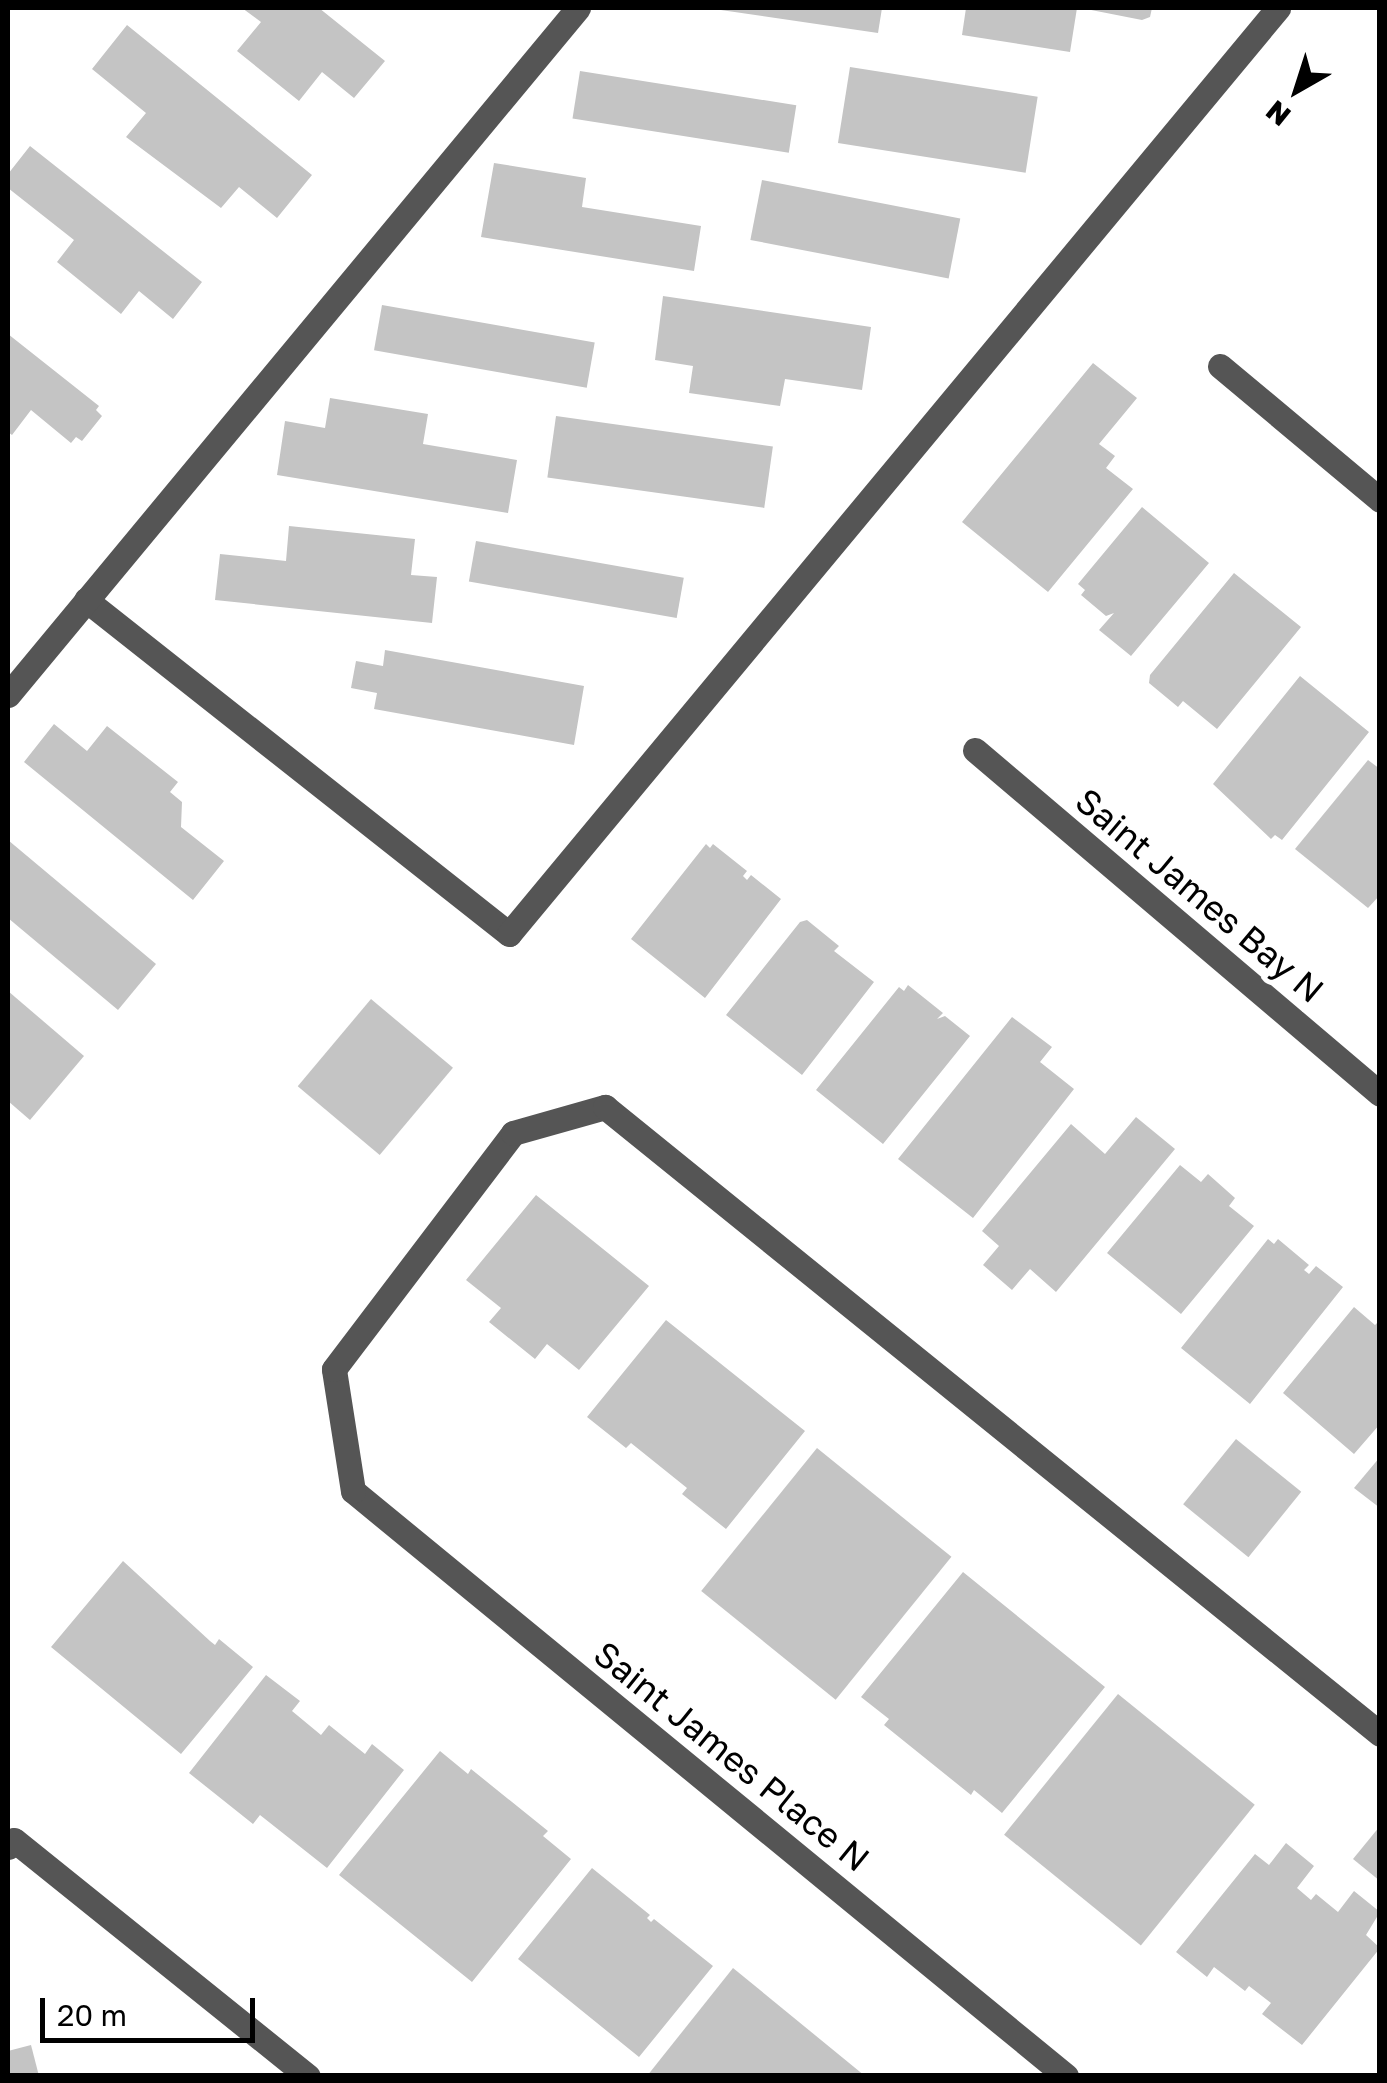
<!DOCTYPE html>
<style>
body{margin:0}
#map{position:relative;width:1387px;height:2083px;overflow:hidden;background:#fff;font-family:"Golos Text",sans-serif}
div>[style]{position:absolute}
.building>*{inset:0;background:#c4c4c4;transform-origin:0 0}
.minor>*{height:25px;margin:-12.5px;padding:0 12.5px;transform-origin:12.5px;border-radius:12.5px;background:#555}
span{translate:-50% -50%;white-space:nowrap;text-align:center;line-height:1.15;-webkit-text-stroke:10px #fff;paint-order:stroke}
.street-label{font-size:35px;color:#000}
.frame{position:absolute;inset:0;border:10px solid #000;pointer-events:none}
.north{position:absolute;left:1247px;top:40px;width:100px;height:100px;-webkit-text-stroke:8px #fff;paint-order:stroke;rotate:219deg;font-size:28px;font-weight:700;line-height:40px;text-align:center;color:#000}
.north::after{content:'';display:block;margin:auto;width:35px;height:45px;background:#000;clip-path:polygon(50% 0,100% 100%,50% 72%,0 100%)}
.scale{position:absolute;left:40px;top:1998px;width:215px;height:45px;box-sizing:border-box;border:5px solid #000;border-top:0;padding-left:12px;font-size:30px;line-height:35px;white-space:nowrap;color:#000;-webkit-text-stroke:8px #fff;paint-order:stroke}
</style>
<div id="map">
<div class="building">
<i style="clip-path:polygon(242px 8px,319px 8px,385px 61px,354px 98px,322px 72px,299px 101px,237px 51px,261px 22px)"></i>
<i style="clip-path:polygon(707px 8px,882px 8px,878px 33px)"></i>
<i style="clip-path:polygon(966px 8px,1077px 8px,1070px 52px,962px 35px)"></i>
<i style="clip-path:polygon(1081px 8px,1152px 8px,1150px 17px,1142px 20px)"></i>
<i style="clip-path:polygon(127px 25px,312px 175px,277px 218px,239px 187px,221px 208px,126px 137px,146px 113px,92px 69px)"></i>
<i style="left:850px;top:67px;width:190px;height:77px;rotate:9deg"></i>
<i style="left:580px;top:71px;width:219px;height:48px;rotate:9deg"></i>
<i style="clip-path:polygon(30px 146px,202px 282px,173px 319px,139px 291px,121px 314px,57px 262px,74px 240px,8px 188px,8px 174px)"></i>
<i style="clip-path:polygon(494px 163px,586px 178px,582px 207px,701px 226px,694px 271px,481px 237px)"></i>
<i style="left:762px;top:180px;width:202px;height:61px;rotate:11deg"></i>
<i style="clip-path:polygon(663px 296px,871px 327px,862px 390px,785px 379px,780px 406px,689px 393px,693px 366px,655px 360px)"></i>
<i style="left:382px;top:305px;width:216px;height:46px;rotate:10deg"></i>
<i style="clip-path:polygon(8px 334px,99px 406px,96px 410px,102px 416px,82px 441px,76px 437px,71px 443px,31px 410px,12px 435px,8px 432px)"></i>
<i style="clip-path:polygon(1093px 363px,1137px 398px,1099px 444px,1115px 456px,1106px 468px,1133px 489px,1048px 592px,962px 522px)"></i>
<i style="clip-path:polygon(330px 398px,428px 414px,423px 444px,517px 460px,508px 513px,277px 475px,285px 421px,325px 428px)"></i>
<i style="left:556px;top:416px;width:219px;height:62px;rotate:8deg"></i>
<i style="clip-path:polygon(1142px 507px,1209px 563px,1131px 656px,1099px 630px,1114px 613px,1106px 616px,1081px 595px,1085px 590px,1078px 584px)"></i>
<i style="clip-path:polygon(289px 526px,415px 539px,411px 575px,437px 577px,432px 623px,215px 600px,220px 554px,286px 561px)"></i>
<i style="left:476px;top:541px;width:211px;height:41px;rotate:10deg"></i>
<i style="clip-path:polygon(1234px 573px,1301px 627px,1217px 729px,1183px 701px,1178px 707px,1149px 683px,1150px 675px)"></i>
<i style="clip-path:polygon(385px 650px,584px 686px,574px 745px,374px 709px,377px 693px,351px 688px,356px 661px,383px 666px)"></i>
<i style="clip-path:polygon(1300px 676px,1369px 732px,1282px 840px,1275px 835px,1271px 839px,1213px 784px)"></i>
<i style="clip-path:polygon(54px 724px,87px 751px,107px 726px,178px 782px,170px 792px,182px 802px,181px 827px,224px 861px,193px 900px,24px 762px)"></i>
<i style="clip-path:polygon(1368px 760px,1380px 769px,1380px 895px,1368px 908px,1295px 849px)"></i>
<i style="clip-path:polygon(8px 840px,156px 964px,118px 1010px,8px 918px)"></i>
<i style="clip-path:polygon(706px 844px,710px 848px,713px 844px,747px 871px,743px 876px,747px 880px,751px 875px,781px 899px,705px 998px,631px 939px)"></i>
<i style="clip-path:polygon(807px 920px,839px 946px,834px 951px,874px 982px,802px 1075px,726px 1015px,800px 922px)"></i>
<i style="clip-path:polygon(908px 985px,943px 1013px,937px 1019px,945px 1016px,970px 1036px,883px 1144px,816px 1090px,899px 987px,904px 991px)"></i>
<i style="clip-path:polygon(8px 991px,84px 1056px,30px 1120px,8px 1101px)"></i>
<i style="left:371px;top:999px;width:107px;height:114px;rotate:40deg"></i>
<i style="clip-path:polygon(1012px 1017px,1052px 1047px,1040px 1062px,1074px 1089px,973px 1218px,898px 1159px)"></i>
<i style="clip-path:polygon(1136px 1117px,1175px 1149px,1056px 1292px,1030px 1269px,1012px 1290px,983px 1265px,999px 1246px,982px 1231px,1071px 1124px,1105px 1154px)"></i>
<i style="clip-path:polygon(1180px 1165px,1201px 1182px,1208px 1174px,1235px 1198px,1229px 1206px,1254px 1226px,1181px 1314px,1107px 1253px)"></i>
<i style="clip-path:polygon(536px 1195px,649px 1286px,579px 1370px,547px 1344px,535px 1359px,489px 1322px,501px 1308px,466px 1280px)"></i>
<i style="clip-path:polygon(1268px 1239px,1274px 1244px,1278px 1239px,1309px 1265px,1304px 1270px,1309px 1274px,1316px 1266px,1343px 1287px,1250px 1404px,1181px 1348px)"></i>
<i style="clip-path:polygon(1354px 1307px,1375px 1325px,1380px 1320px,1380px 1424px,1354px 1454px,1283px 1393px)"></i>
<i style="clip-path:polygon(666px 1320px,805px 1431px,726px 1529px,682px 1494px,687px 1488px,631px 1443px,626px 1448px,587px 1417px)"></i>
<i style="left:1236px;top:1439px;width:84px;height:84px;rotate:39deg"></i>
<i style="left:817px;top:1448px;width:173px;height:184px;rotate:39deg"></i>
<i style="clip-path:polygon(1380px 1457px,1380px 1508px,1354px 1488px)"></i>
<i style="clip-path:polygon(123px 1561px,210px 1641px,215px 1645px,219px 1639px,253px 1667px,181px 1754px,51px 1647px)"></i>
<i style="clip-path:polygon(963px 1572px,1105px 1687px,1002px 1813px,974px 1790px,971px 1795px,884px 1725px,889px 1719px,861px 1697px)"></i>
<i style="clip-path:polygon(266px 1675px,300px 1701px,292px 1711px,321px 1735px,329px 1725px,365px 1754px,372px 1744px,404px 1770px,327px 1868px,260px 1815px,253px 1824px,189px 1773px)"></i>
<i style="left:1118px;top:1694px;width:176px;height:181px;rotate:39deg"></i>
<i style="clip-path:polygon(440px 1751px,468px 1774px,471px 1769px,548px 1831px,543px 1836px,571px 1859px,472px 1982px,339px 1875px)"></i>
<i style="clip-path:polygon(1380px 1826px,1380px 1881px,1353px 1859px)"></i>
<i style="clip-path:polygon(1286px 1843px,1314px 1866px,1297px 1888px,1311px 1900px,1316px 1894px,1338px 1912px,1354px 1891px,1380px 1912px,1366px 1935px,1380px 1948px,1302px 2045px,1262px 2014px,1271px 2003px,1249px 1986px,1245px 1991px,1214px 1967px,1207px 1977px,1176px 1952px,1255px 1854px,1269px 1865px)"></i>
<i style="clip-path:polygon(592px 1868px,650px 1915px,647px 1918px,651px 1922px,654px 1919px,713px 1966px,639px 2057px,518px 1959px)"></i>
<i style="clip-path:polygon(733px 1968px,865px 2076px,647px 2076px)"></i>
<i style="clip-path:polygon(31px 2045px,39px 2076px,8px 2076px,8px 2051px)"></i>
</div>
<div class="minor">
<i style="left:1220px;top:366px;width:209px;rotate:39.9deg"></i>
<i style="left:86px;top:600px;width:539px;rotate:38.29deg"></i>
<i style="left:509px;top:934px;width:1204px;rotate:-50.29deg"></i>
<i style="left:8px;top:695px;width:893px;rotate:-50.32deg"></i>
<i style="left:975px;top:750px;width:531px;rotate:40.34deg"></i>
<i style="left:8px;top:1847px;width:9px;rotate:-49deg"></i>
<i style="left:14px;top:1840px;width:377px;rotate:38.8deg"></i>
<i style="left:1066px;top:2076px;width:922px;rotate:-140.63deg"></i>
<i style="left:353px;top:1491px;width:123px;rotate:-98.9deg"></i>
<i style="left:334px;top:1369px;width:296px;rotate:-52.8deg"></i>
<i style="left:513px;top:1133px;width:96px;rotate:-15.8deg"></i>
<i style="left:605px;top:1107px;width:997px;rotate:38.97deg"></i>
</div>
<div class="street-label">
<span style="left:1200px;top:895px;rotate:40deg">Saint James Bay N</span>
<span style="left:732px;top:1756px;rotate:39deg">Saint James Place N</span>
</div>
<div class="frame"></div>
<div class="north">N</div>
<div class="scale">20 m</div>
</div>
